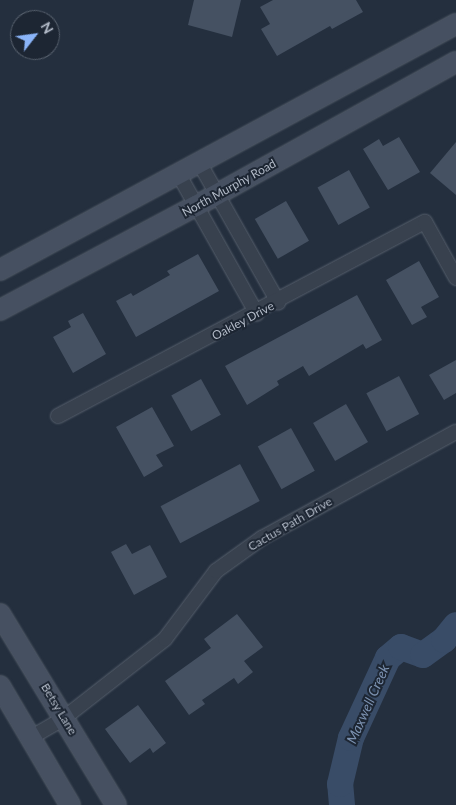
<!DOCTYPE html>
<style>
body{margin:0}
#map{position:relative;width:456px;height:805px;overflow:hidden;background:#242f3e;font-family:Lato,sans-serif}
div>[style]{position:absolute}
.river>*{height:26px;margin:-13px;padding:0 13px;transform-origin:13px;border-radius:13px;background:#394c67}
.building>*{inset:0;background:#455162;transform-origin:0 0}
.roads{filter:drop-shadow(0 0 1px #565f6c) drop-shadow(0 0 1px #565f6c)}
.minor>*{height:14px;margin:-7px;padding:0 7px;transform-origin:7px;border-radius:7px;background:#38414e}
.secondary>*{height:20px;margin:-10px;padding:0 10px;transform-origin:10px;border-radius:10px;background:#465061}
span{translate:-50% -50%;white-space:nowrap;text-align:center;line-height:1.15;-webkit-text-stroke:4px #1d2633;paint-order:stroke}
.street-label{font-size:12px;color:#b4bcc9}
.water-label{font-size:14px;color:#7c92b1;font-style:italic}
.north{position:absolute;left:10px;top:10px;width:50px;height:50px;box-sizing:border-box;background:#1d2633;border:1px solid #59626f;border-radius:50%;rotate:60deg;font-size:14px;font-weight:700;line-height:20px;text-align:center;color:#b4bcc9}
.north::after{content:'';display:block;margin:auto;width:18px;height:22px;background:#8ab4f8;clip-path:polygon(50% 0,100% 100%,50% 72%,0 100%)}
</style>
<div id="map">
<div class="river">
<i style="left:342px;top:805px;width:21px;rotate:-95deg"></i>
<i style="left:340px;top:784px;width:47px;rotate:-76.6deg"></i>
<i style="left:351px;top:738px;width:88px;rotate:-65.2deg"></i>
<i style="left:388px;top:658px;width:17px;rotate:-40deg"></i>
<i style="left:401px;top:647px;width:23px;rotate:20deg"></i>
<i style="left:423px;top:655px;width:26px;rotate:-36deg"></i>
<i style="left:444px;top:640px;width:19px;rotate:-51deg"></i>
</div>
<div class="building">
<i style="clip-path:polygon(194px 0,241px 0,232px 37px,188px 25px)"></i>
<i style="clip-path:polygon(273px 0,356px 0,363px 12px,332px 29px,330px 26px,277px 56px,261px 29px,270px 24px,260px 7px)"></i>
<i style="clip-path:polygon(399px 137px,420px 172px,388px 190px,363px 149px,379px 139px,383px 146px)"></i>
<i style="clip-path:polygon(456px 142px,456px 195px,430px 173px)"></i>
<i style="left:349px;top:170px;width:43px;height:36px;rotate:61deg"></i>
<i style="left:286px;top:201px;width:46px;height:36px;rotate:60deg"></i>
<i style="clip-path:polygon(198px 254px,219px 291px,136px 337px,116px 301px,131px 293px,133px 296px,170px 275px,167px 271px)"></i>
<i style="clip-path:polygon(419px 261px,439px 297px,421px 307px,427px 317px,412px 325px,386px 280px)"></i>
<i style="clip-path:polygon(357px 295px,382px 340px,366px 349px,363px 344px,309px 376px,303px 366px,277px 381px,279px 385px,247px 405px,225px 366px)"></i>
<i style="clip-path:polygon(83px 313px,106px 354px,73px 373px,53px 337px,71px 327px,68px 321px)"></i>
<i style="clip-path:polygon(456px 360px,456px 393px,444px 400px,429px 375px)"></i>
<i style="left:399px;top:376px;width:43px;height:37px;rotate:62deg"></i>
<i style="left:201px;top:379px;width:41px;height:34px;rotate:61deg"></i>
<i style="left:346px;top:404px;width:44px;height:38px;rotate:60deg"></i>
<i style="clip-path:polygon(152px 407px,174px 446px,156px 455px,163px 466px,144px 477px,116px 427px)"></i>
<i style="left:291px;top:428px;width:49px;height:38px;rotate:61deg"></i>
<i style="left:240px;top:464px;width:42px;height:90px;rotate:62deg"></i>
<i style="clip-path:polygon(126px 544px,132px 554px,150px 545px,167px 577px,134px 595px,111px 552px)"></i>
<i style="clip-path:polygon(237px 614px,263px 647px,244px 661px,253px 672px,238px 684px,234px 678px,202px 700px,205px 704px,189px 715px,165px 681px,211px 648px,204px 639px)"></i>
<i style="clip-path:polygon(138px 705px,166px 743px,153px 753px,150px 748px,130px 763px,105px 729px)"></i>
</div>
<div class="roads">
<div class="minor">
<i style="left:200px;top:164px;width:159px;rotate:60.5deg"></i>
<i style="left:179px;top:175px;width:159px;rotate:60.7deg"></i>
<i style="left:58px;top:416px;width:415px;rotate:-27.9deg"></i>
<i style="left:425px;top:222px;width:64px;rotate:61deg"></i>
<i style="left:30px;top:738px;width:39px;rotate:-30deg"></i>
<i style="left:64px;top:718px;width:128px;rotate:-38deg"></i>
<i style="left:165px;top:639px;width:85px;rotate:-53.1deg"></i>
<i style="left:216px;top:571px;width:57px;rotate:-35.7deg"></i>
<i style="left:262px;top:538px;width:221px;rotate:-28.7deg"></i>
</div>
<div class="secondary">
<i style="left:0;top:270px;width:518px;rotate:-28.35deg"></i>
<i style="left:0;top:310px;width:222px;rotate:-28deg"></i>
<i style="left:196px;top:206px;width:297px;rotate:-29deg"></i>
<i style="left:0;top:614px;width:223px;rotate:58.7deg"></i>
<i style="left:0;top:686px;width:138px;rotate:59.5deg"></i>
</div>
</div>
<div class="street-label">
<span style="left:229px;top:188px;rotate:-29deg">North Murphy Road</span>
<span style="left:243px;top:321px;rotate:-28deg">Oakley Drive</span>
<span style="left:290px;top:524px;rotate:-30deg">Cactus Path Drive</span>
<span style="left:59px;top:709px;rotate:59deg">Betsy Lane</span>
</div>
<div class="water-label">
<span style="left:368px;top:704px;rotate:-66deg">Maxwell Creek</span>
</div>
<div class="north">N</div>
</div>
